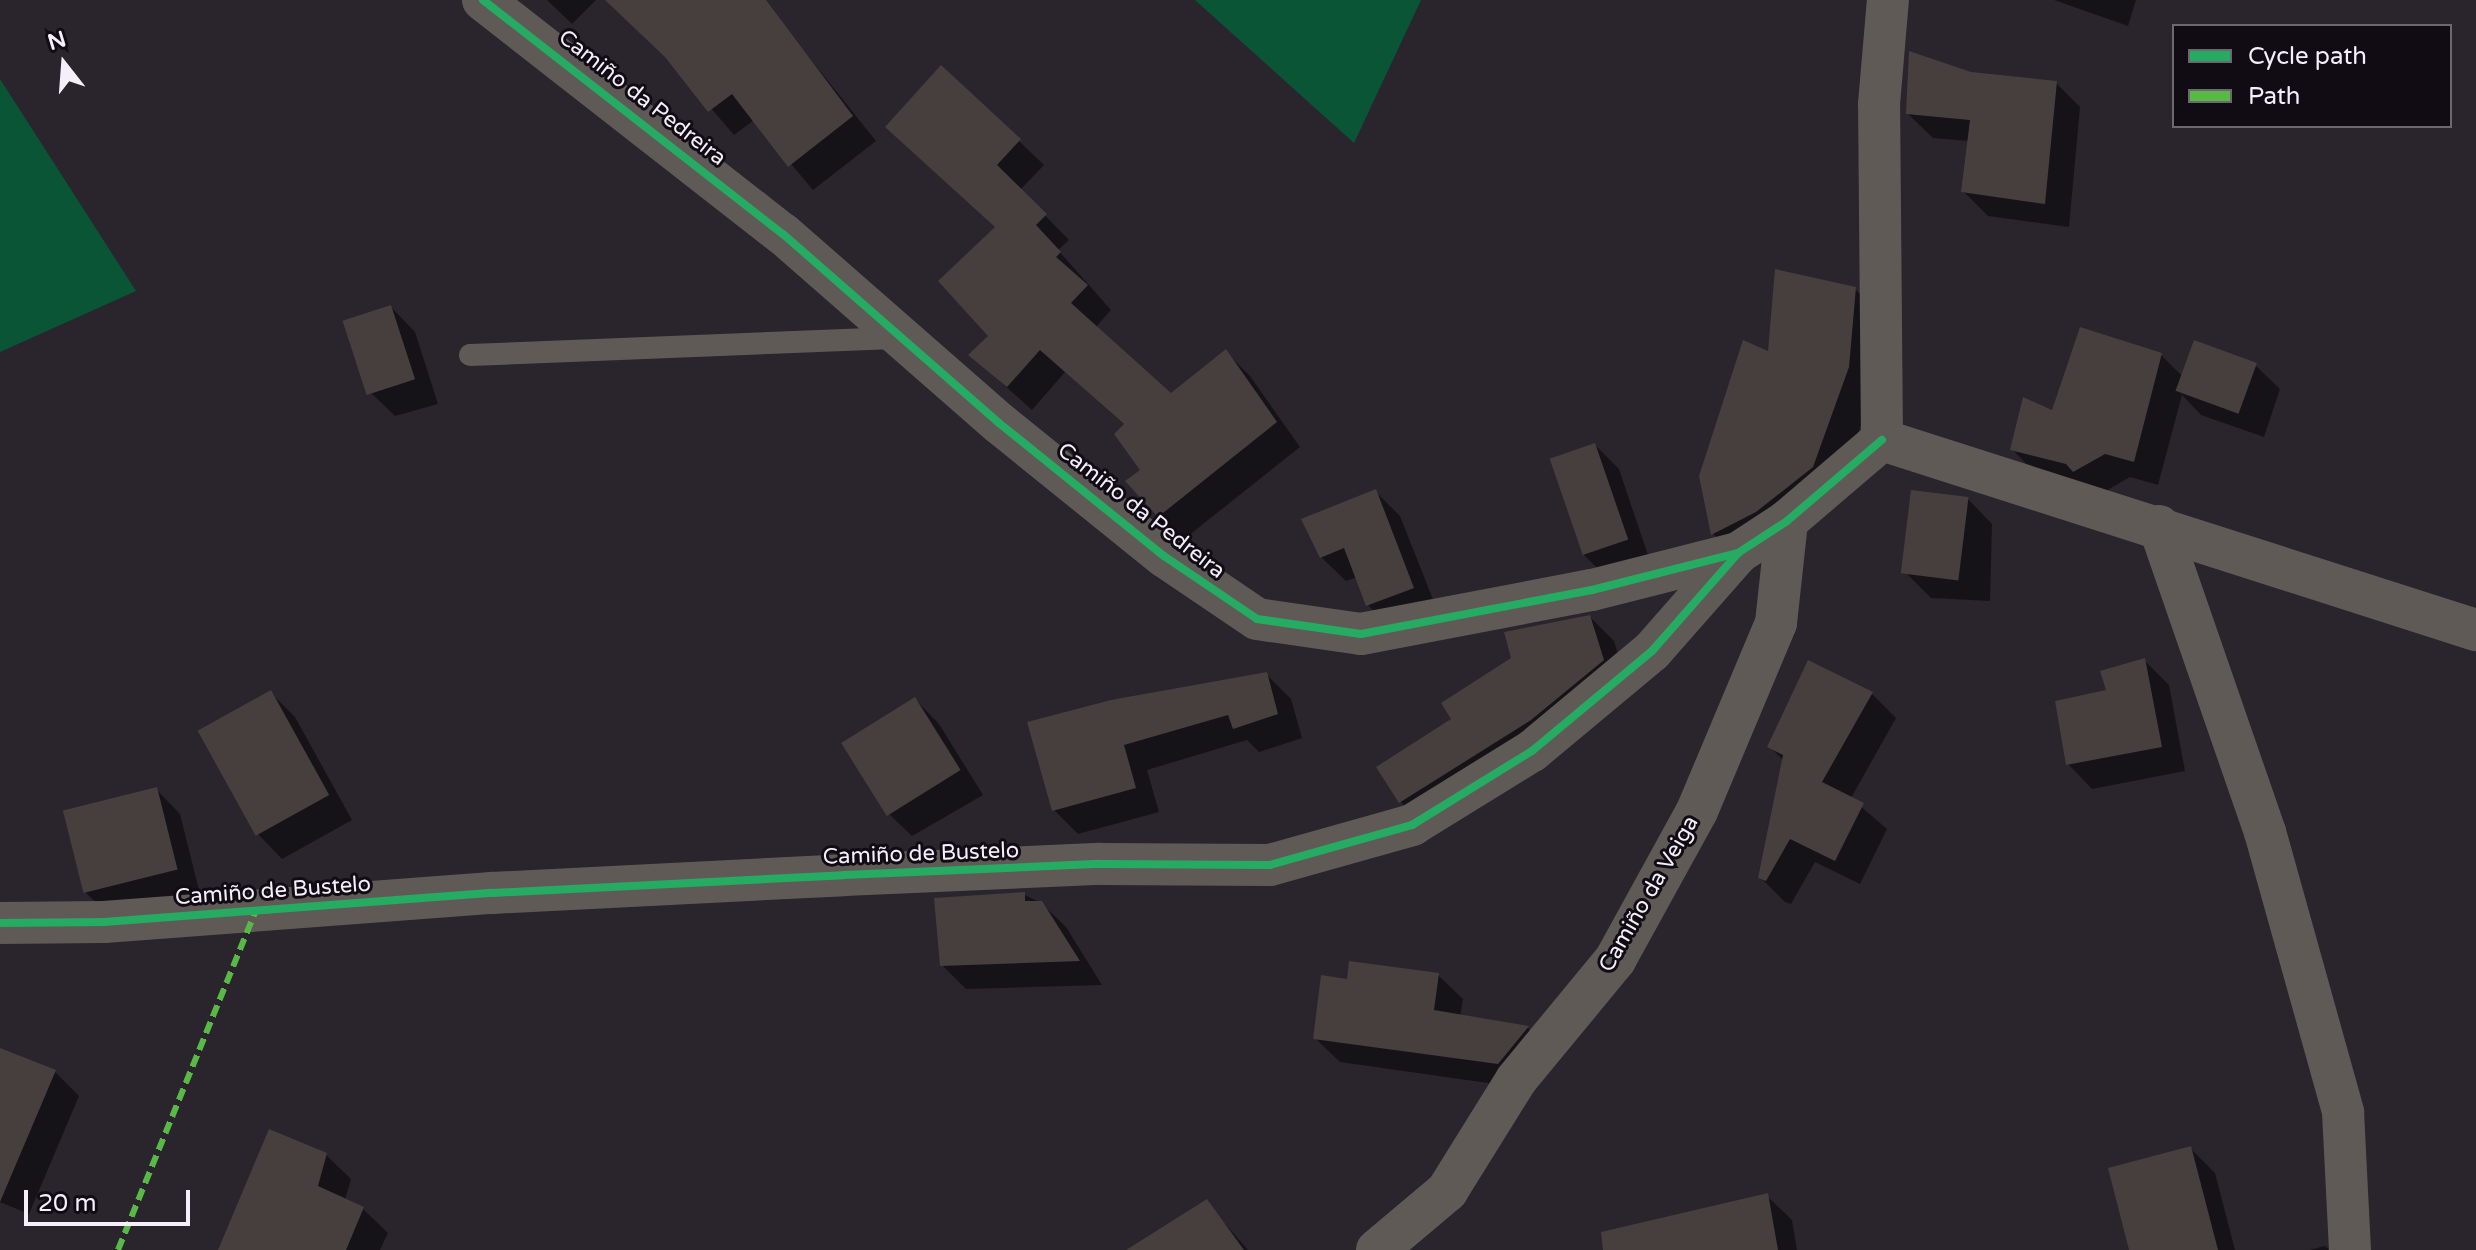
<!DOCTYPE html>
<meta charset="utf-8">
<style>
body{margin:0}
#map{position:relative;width:2476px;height:1250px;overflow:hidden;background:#2a242d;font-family:"Varela Round",sans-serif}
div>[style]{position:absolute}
.forest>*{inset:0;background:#0b5537}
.shadow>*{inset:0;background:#0007}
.building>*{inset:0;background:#463f3e;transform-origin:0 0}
.service>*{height:22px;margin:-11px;padding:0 11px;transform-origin:11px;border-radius:11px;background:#605a56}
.minor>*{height:42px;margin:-21px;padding:0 21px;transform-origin:21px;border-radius:21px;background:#605a56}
.quiet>*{height:6px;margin-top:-3px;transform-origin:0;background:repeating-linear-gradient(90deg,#58b947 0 12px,transparent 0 18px)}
.cycleway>*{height:8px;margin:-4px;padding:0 4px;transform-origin:4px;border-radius:4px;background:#26ab63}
span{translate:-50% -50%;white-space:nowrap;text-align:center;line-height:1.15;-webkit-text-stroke:6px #110c14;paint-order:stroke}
.street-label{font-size:22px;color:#f6effb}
.legend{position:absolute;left:2172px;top:24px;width:280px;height:104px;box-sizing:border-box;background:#110c14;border:2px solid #6d6770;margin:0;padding:10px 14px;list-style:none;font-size:24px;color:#f6effb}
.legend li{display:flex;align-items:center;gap:16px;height:40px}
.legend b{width:40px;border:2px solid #6d6770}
.north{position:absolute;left:24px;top:24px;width:80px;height:80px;-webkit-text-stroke:6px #110c14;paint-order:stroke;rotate:343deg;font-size:22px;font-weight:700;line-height:32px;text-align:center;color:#f6effb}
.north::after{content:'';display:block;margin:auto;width:28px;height:36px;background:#f6effb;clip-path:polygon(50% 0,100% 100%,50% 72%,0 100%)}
.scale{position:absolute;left:24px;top:1190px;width:166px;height:36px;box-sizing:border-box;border:4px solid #f6effb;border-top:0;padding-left:10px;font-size:24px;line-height:28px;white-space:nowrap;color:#f6effb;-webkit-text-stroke:6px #110c14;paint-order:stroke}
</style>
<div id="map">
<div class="forest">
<i style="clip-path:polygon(1195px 0,1421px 0,1354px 143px)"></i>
<i style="clip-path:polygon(0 79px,136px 291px,0 352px)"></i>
</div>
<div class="shadow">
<i style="clip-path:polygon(547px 0,596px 0,572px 24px)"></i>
<i style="clip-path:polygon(609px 0,768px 6px,876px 141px,813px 190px,754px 120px,734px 135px,668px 58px)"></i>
<i style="clip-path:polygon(2054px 0,2136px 0,2128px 26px)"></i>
<i style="clip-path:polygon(942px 68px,1044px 165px,1020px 190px,1069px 240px,1058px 250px,1111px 310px,1095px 328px,1171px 395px,1226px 352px,1250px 376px,1300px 447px,1183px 540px,1159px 515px,1126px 426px,1065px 372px,1032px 410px,971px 355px,991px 336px,997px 228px,887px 127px)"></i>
<i style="clip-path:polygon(1971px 74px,2056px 83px,2080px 107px,2069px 227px,1988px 216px,1963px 191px,1969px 141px,1933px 138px,1908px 114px)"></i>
<i style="clip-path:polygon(1855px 289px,1880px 313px,1873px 392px,1837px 491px,1737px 558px,1713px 534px,1701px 476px,1744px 343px,1770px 354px)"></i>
<i style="clip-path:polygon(391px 307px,415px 332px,438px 404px,395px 416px,370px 392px)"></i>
<i style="clip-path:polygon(2161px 355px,2182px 376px,2255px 365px,2280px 389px,2264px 437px,2201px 415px,2182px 395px,2158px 485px,2130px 477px,2099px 495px,2036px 474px,2012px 449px,2053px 413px)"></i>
<i style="clip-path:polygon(1595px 445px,1619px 469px,1651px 564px,1608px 579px,1584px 555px)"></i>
<i style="clip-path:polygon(1376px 492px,1400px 516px,1438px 612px,1392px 630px,1368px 605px,1357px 577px,1346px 581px,1321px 557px)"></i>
<i style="clip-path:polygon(1968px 499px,1992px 524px,1990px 601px,1931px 598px,1907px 574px)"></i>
<i style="clip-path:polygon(1590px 617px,1614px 641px,1627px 685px,1425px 826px,1401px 802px,1454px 720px)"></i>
<i style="clip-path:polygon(2144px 660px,2169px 685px,2185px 771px,2092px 789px,2068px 764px,2108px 692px)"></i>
<i style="clip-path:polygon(1266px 674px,1291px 699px,1302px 738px,1259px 752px,1247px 740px,1147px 770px,1159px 812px,1078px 834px,1054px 810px,1030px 724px)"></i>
<i style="clip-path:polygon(270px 692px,295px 717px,352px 820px,282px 859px,258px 834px)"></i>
<i style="clip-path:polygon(1872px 694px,1896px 718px,1851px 798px,1887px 829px,1860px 884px,1815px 862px,1791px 904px,1785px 902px,1760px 877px,1784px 761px,1769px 746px)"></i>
<i style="clip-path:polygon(915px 699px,939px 724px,983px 795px,912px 836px,887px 812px)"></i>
<i style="clip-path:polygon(156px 789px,180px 814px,200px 894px,109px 915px,84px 891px)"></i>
<i style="clip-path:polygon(1025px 895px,1041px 903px,1066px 927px,1102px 985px,966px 989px,942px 965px)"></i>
<i style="clip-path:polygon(1438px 975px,1463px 999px,1460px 1017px,1528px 1028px,1552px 1052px,1523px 1088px,1340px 1062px,1315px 1038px,1349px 981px)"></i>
<i style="clip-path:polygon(0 1051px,55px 1072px,79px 1096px,29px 1214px,0 1202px)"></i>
<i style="clip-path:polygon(2190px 1148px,2215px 1173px,2235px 1250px,2131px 1250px)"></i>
<i style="clip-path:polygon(326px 1155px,351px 1179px,345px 1200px,363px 1209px,388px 1233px,380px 1250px,220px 1250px)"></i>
<i style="clip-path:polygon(1767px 1196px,1792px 1220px,1797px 1250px,1686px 1250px)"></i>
<i style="clip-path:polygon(1206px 1202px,1248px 1250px,1157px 1250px)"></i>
<i style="clip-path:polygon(2325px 1246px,2329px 1250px,2309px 1250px)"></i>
</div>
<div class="building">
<i style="clip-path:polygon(605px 0,766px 0,853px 116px,788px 167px,732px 94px,708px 112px,665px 57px)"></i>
<i style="clip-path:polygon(1909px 51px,1971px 72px,2057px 81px,2045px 204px,1961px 192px,1970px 120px,1906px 114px)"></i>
<i style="clip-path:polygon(941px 65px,1021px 139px,997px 165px,1047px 214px,1036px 225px,1061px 252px,1056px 257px,1088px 285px,1071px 303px,1171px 393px,1226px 349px,1277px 422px,1158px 517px,1125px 481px,1140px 470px,1114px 434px,1124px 424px,1040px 350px,1007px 387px,968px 355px,988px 336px,938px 281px,995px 227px,885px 127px)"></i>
<i style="clip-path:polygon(1775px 269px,1856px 287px,1849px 367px,1813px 467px,1756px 512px,1711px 535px,1699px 476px,1743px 340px,1768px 351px)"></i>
<i style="left:391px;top:305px;width:78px;height:51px;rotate:72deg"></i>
<i style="clip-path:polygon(2080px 327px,2162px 353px,2134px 462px,2105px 454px,2073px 472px,2066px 464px,2010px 450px,2023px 397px,2052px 410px)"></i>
<i style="left:2194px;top:340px;width:67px;height:54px;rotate:20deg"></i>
<i style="left:1595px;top:443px;width:102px;height:48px;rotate:71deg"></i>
<i style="clip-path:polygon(1376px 489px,1414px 588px,1366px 606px,1344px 548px,1320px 558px,1301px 519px)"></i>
<i style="left:1911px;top:490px;width:58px;height:84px;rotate:7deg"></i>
<i style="clip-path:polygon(1590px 615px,1604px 660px,1531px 720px,1399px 803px,1376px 767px,1451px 719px,1441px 703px,1511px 658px,1504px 632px)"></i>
<i style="clip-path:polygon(2145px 658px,2162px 747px,2066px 765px,2055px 701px,2106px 690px,2100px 671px)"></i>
<i style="clip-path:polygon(1808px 660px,1873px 692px,1822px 782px,1864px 803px,1835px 861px,1790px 839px,1766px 881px,1758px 878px,1783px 755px,1767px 747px)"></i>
<i style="clip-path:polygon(1267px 672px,1278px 714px,1233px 729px,1228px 715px,1124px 745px,1136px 788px,1052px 811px,1027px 722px,1111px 700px)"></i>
<i style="left:271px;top:690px;width:120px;height:84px;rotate:61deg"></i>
<i style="left:915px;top:697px;width:86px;height:87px;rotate:58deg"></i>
<i style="left:157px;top:787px;width:85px;height:97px;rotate:76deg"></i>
<i style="clip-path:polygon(1025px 892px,1025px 901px,1042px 901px,1080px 961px,940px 966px,934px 898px)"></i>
<i style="clip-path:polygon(1349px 961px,1439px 973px,1434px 1010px,1529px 1026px,1498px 1064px,1313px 1039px,1321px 975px,1347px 979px)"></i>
<i style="clip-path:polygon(0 1048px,56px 1070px,0 1202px)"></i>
<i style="clip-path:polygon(269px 1129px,327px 1153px,318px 1186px,364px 1207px,346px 1250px,218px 1250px)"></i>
<i style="clip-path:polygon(2191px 1146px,2218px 1250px,2129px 1250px,2108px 1168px)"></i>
<i style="clip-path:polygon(1768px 1193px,1778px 1250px,1603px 1250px,1601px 1232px)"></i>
<i style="clip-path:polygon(1207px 1199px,1244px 1250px,1126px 1250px)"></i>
</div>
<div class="service">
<i style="left:470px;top:355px;width:431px;rotate:-2.3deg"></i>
</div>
<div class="minor">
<i style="left:483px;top:0;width:380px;rotate:38deg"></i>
<i style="left:783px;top:234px;width:287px;rotate:41.2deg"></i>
<i style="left:999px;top:423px;width:212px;rotate:38.9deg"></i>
<i style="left:1164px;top:556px;width:112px;rotate:34.1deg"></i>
<i style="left:1257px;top:619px;width:105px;rotate:8.2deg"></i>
<i style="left:1361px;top:634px;width:235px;rotate:-10.8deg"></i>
<i style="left:1592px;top:590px;width:151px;rotate:-14.2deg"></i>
<i style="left:1738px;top:553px;width:59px;rotate:-33.1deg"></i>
<i style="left:1787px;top:521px;width:125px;rotate:-40.5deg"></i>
<i style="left:1882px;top:440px;width:624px;rotate:17.74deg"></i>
<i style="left:1882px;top:440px;width:336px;rotate:-90.5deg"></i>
<i style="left:1879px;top:104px;width:104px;rotate:-85.1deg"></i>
<i style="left:2159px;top:526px;width:324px;rotate:70.9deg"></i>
<i style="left:2265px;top:832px;width:291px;rotate:74.4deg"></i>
<i style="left:2343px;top:1112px;width:138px;rotate:87.1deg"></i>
<i style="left:0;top:923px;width:104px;rotate:-0.6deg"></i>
<i style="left:104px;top:922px;width:389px;rotate:-4.3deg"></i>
<i style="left:492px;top:893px;width:352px;rotate:-2.9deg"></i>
<i style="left:844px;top:875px;width:256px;rotate:-2.5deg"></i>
<i style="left:1100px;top:864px;width:170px;rotate:0.3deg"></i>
<i style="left:1270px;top:865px;width:148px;rotate:-15.7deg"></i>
<i style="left:1412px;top:825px;width:141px;rotate:-31.7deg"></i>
<i style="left:1532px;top:751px;width:156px;rotate:-39.8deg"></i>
<i style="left:1652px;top:651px;width:130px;rotate:-48.7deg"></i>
<i style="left:1377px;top:1250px;width:92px;rotate:-40.1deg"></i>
<i style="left:1447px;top:1191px;width:131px;rotate:-58.1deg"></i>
<i style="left:1516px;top:1080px;width:156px;rotate:-50.5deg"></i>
<i style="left:1615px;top:960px;width:170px;rotate:-61.2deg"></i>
<i style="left:1697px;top:811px;width:204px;rotate:-67.2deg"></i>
<i style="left:1776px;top:623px;width:103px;rotate:-83.8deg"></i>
</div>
<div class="quiet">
<i style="left:118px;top:1250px;width:367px;rotate:-67.9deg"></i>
</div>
<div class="cycleway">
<i style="left:483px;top:0;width:380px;rotate:38deg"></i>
<i style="left:783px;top:234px;width:287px;rotate:41.2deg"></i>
<i style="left:999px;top:423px;width:212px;rotate:38.9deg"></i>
<i style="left:1164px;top:556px;width:112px;rotate:34.1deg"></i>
<i style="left:1257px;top:619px;width:105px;rotate:8.2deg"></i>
<i style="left:1361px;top:634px;width:235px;rotate:-10.8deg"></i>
<i style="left:1592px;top:590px;width:151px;rotate:-14.2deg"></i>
<i style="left:1738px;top:553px;width:59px;rotate:-33.1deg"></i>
<i style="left:1787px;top:521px;width:125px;rotate:-40.5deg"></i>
<i style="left:0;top:923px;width:104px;rotate:-0.6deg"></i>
<i style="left:104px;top:922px;width:389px;rotate:-4.3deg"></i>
<i style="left:492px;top:893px;width:352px;rotate:-2.9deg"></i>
<i style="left:844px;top:875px;width:256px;rotate:-2.5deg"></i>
<i style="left:1100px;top:864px;width:170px;rotate:0.3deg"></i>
<i style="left:1270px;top:865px;width:148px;rotate:-15.7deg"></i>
<i style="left:1412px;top:825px;width:141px;rotate:-31.7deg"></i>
<i style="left:1532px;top:751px;width:156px;rotate:-39.8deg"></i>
<i style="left:1652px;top:651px;width:130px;rotate:-48.7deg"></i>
</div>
<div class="street-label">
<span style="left:642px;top:98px;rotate:38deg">Camiño da Pedreira</span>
<span style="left:1141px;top:511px;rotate:38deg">Camiño da Pedreira</span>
<span style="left:921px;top:854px;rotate:-2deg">Camiño de Bustelo</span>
<span style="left:273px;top:891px;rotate:-4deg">Camiño de Bustelo</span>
<span style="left:1649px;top:894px;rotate:-60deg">Camiño da Veiga</span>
</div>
<ul class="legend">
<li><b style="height:10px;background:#26ab63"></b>Cycle path</li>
<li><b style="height:10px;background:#58b947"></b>Path</li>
</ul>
<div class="north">N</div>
<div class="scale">20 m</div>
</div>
